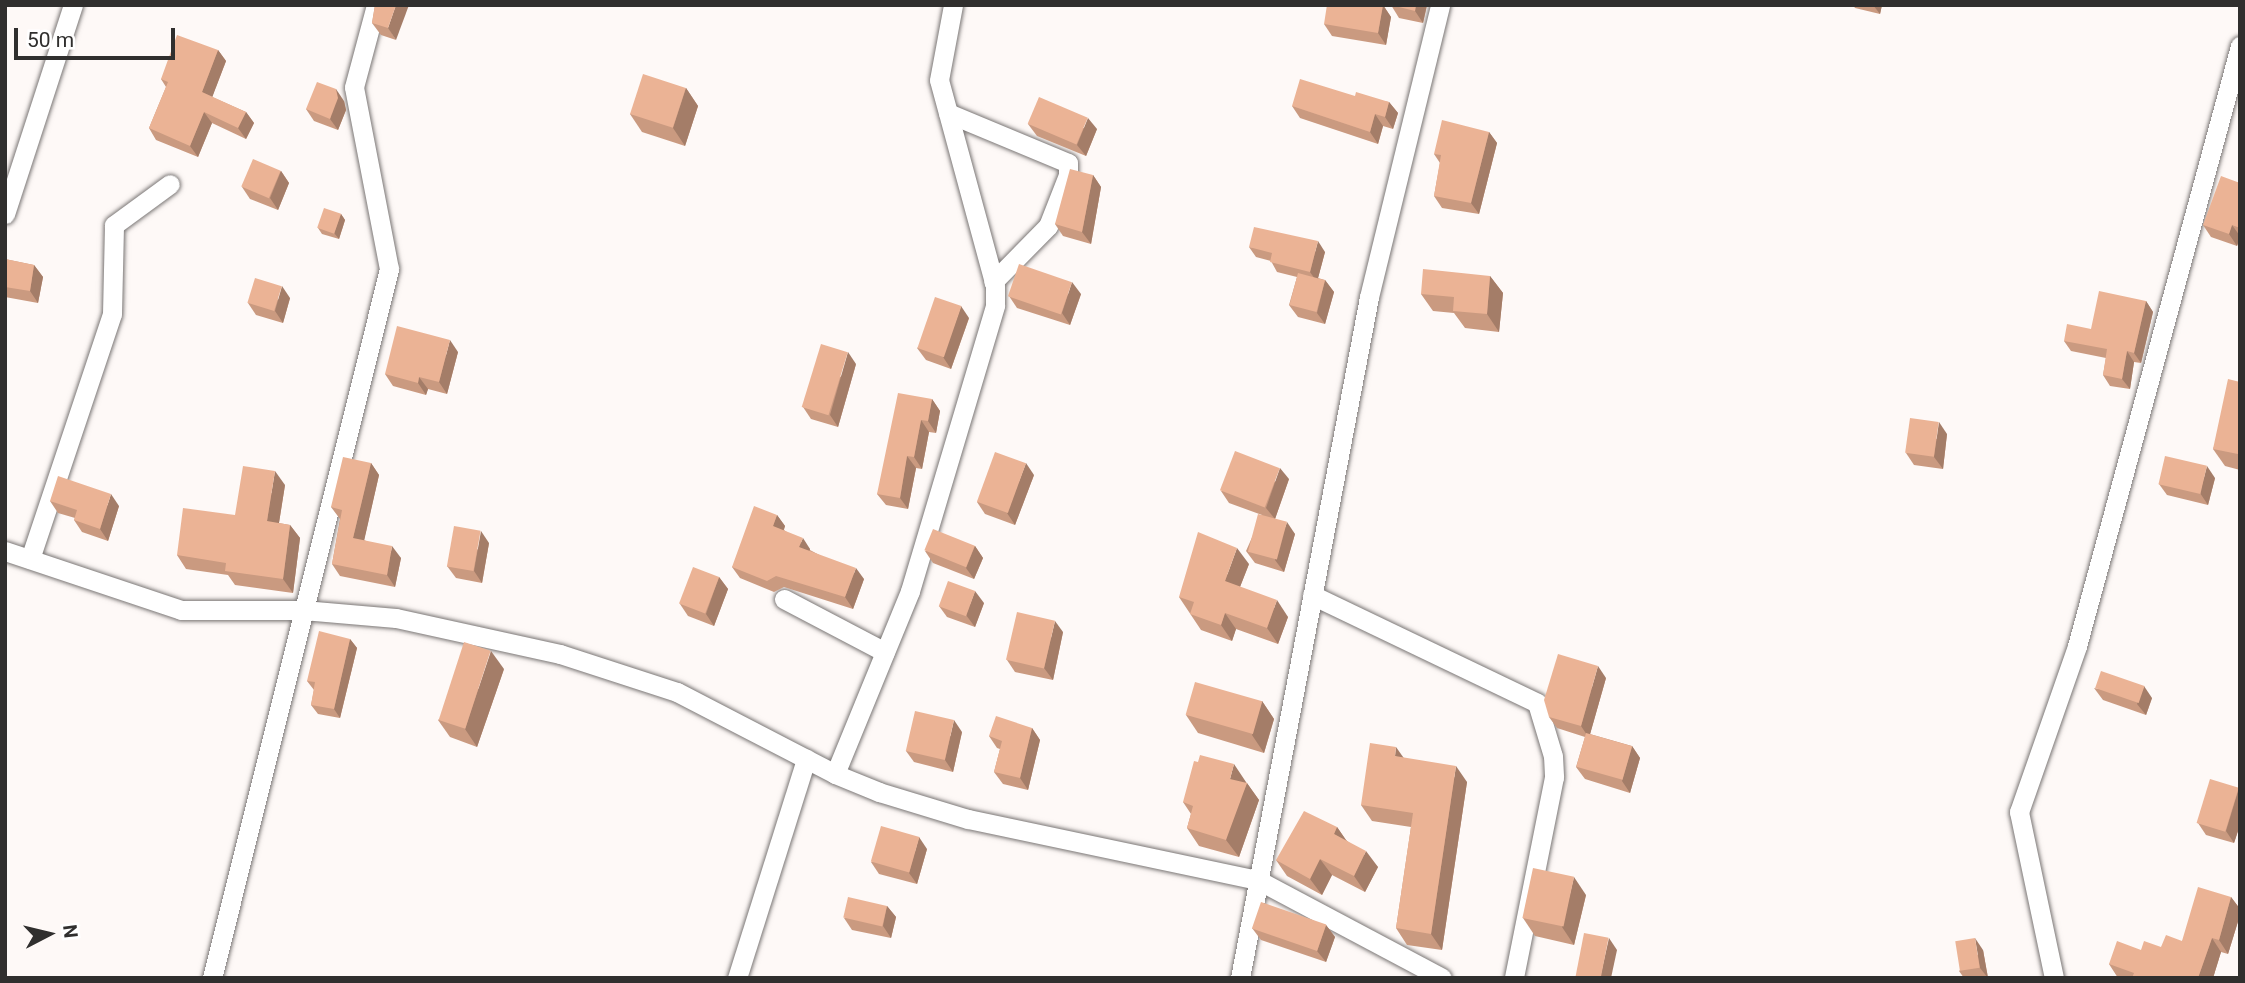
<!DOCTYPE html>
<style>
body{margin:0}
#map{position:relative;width:2245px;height:983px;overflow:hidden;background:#fef9f7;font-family:Roboto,sans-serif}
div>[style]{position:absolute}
.roads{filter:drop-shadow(0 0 2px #7a7675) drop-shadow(0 0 2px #7a7675)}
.street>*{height:19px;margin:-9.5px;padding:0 9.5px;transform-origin:9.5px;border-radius:9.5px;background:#fff}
.wall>*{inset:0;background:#ca9a80}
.shaded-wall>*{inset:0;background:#a47d68}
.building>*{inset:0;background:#ebb395;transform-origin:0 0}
span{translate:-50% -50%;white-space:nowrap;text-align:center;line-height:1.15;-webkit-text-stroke:5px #fff;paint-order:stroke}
.frame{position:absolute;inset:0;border:7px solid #302f2e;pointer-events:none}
.north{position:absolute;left:14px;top:899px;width:70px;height:70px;-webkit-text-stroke:5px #fff;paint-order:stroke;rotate:83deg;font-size:19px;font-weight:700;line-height:28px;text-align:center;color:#302f2e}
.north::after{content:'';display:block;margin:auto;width:24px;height:32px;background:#302f2e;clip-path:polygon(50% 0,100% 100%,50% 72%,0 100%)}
.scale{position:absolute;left:14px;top:28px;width:161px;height:32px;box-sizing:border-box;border:4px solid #302f2e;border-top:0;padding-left:9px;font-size:21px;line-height:24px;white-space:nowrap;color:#302f2e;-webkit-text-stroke:5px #fff;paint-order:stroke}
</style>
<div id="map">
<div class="roads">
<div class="street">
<i style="left:948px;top:113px;width:130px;rotate:22.6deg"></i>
<i style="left:1068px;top:163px;width:12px;rotate:90deg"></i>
<i style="left:1068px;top:175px;width:55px;rotate:111.4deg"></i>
<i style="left:1048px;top:226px;width:78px;rotate:134.5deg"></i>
<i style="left:5px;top:214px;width:220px;rotate:-72deg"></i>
<i style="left:5px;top:551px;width:186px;rotate:18.5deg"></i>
<i style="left:181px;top:610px;width:122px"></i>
<i style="left:303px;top:610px;width:93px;rotate:4.9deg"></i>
<i style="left:396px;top:618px;width:168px;rotate:12.4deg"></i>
<i style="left:560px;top:654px;width:123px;rotate:18deg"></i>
<i style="left:677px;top:692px;width:178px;rotate:27.4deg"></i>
<i style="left:835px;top:774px;width:48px;rotate:22.2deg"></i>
<i style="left:879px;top:792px;width:93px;rotate:16.9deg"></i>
<i style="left:968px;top:819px;width:296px;rotate:11.9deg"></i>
<i style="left:1258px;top:880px;width:208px;rotate:28deg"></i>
<i style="left:30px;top:559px;width:258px;rotate:-71.5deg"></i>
<i style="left:112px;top:314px;width:89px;rotate:-88.7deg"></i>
<i style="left:114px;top:225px;width:69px;rotate:-36.2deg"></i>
<i style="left:1312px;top:595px;width:250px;rotate:25.6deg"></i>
<i style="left:1537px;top:703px;width:55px;rotate:73.2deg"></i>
<i style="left:1553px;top:756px;width:21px;rotate:87deg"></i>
<i style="left:1554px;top:777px;width:205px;rotate:101.3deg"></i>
<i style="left:784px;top:599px;width:114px;rotate:27.7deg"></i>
<i style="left:835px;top:774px;width:198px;rotate:-67.7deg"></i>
<i style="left:910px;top:591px;width:298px;rotate:-73.4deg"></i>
<i style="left:995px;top:305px;width:19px;rotate:-90deg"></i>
<i style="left:995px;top:286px;width:213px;rotate:-105.2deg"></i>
<i style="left:939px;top:80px;width:76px;rotate:-79.4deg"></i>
<i style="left:212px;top:978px;width:731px;rotate:-75.98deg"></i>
<i style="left:389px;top:269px;width:185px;rotate:-100.9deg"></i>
<i style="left:354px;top:87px;width:85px;rotate:-75deg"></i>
<i style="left:737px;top:978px;width:230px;rotate:-72.5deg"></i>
<i style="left:1240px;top:978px;width:693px;rotate:-79.27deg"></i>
<i style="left:1369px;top:297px;width:301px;rotate:-76.3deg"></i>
<i style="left:2054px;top:978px;width:170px;rotate:-101.9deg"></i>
<i style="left:2019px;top:812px;width:176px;rotate:-70.7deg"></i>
<i style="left:2077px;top:646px;width:622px;rotate:-74.8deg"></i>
</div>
</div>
<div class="wall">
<i style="clip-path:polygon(375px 5px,396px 40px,381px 35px,372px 23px)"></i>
<i style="clip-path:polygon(1383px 5px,1391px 17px,1386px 45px,1332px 36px,1324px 24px)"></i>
<i style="clip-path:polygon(1391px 5px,1427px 5px,1423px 23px,1399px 18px)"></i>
<i style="clip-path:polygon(1853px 5px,1882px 5px,1880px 14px,1855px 8px)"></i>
<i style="clip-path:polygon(218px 50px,226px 61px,212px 97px,246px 112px,254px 123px,246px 139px,212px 123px,198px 157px,156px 140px,149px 128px,166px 87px,161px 79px)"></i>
<i style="clip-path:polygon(686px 88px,698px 106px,685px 146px,642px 132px,630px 114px)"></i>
<i style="clip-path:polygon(1355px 96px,1389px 102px,1398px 113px,1393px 129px,1383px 126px,1378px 144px,1300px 118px,1292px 106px)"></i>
<i style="clip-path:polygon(344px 101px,346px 110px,338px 130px,314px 121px,306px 109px)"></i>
<i style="clip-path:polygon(1028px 124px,1097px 129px,1086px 156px,1037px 136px)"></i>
<i style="clip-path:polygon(1489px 132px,1497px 143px,1479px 214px,1442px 208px,1434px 196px,1440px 163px,1434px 154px)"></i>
<i style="clip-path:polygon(281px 171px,289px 183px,278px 210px,250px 199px,242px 187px)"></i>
<i style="clip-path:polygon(1093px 175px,1101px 187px,1091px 244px,1063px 236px,1055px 224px)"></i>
<i style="clip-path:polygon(2240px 183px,2240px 239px,2237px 246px,2211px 237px,2203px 225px)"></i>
<i style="clip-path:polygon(341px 214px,345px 220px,339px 239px,322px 234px,318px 228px)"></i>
<i style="clip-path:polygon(1249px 247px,1325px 252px,1318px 278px,1325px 280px,1334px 292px,1325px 324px,1298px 317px,1289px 305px,1297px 277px,1277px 272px,1271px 261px,1256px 257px)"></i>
<i style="clip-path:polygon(5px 259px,34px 265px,43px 277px,38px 303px,5px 297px)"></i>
<i style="clip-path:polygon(1490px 276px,1503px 293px,1499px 332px,1465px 328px,1454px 313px,1433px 311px,1421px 294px)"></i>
<i style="clip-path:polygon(1081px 294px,1070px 325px,1017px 308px,1009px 296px)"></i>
<i style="clip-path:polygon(290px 298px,283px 323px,256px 315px,248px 303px)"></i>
<i style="clip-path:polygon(2146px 301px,2153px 312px,2141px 363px,2134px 362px,2130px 389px,2110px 386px,2103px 375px,2106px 358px,2071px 351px,2064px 341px,2091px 329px)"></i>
<i style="clip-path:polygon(969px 318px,951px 369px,926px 360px,917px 348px)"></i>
<i style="clip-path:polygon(458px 352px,447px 394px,428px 389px,426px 395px,393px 386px,385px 374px)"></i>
<i style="clip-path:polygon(856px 364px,838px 427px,811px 419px,803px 407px)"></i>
<i style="clip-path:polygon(2240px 382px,2240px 470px,2225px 466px,2213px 449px)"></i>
<i style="clip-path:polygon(932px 399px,940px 411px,936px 433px,929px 432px,922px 469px,916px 468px,908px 509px,886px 505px,877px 494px)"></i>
<i style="clip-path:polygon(1947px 434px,1943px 469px,1914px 465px,1906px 453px)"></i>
<i style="clip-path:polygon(371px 463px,379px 475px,364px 540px,401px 558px,395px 587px,340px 576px,332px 564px,340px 519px,331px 507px)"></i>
<i style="clip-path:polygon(1034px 475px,1015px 525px,985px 514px,977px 502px)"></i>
<i style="clip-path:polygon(2215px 478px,2208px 505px,2167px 495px,2159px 484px)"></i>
<i style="clip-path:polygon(1289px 479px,1275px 519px,1295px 534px,1284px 572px,1255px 563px,1246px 551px,1262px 515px,1229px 503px,1221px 491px)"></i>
<i style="clip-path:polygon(285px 485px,279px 523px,290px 525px,300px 538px,293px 593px,235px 585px,228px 575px,186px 569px,177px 555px,235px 515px)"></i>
<i style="clip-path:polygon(50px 501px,119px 506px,108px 541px,82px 532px,74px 520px,75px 518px,58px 513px)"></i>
<i style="clip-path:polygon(777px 515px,785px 526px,784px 530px,810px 549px,810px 550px,864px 579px,853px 609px,784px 587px,774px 592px,740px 578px,732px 567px)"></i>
<i style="clip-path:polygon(489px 543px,482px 583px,456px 578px,447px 566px)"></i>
<i style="clip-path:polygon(975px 546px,983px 558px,974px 579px,933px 563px,925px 551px)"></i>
<i style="clip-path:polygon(1249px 564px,1240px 587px,1288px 617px,1278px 644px,1236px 629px,1232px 641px,1201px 630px,1179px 597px)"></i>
<i style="clip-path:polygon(719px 577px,728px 589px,714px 626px,688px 616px,680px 604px)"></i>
<i style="clip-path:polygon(984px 603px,975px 627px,947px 617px,939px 606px)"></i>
<i style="clip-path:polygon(1063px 632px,1053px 680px,1015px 672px,1007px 660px)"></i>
<i style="clip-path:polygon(350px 639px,357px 648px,340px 718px,318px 714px,311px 705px,314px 690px,307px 681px)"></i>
<i style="clip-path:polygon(504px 669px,477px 747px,450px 737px,438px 720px)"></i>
<i style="clip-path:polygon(1606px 678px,1590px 734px,1632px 746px,1640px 758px,1630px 793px,1585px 779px,1576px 767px,1585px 737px,1557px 728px,1549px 717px)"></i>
<i style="clip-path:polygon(2094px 688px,2152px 698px,2146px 715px,2103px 700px)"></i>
<i style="clip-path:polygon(1262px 701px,1274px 719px,1264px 753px,1198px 733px,1186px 715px)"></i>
<i style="clip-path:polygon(1032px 728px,1040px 740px,1028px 790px,1003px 784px,994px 772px,1000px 749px,997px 748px,989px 736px)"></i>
<i style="clip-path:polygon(962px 732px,953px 772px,914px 762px,906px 751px)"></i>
<i style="clip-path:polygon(1404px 758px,1467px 782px,1442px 950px,1407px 945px,1396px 928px,1411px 827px,1372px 821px,1361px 805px)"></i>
<i style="clip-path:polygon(1246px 782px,1259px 800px,1239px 857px,1199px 846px,1187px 828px,1191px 814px,1183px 802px)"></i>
<i style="clip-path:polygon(2239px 788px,2240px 825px,2234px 843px,2206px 835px,2198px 823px)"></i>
<i style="clip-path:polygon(1337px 827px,1346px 840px,1378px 867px,1365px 892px,1332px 875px,1322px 895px,1287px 876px,1276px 860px)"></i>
<i style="clip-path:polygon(927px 849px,917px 884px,879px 874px,871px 862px)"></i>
<i style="clip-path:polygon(1586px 895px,1574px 945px,1535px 936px,1523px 918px)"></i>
<i style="clip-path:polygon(2231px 897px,2240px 909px,2240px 915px,2228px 954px,2221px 952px,2213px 978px,2118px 978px,2109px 964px,2141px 950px,2161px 947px,2182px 941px)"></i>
<i style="clip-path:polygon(887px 906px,896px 917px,891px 938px,852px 930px,844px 918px)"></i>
<i style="clip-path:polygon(1326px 925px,1335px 937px,1326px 962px,1261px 940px,1252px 928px)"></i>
<i style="clip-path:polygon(1983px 950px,1988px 978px,1964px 978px,1959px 971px)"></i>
</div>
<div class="shaded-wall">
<i style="clip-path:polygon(396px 5px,409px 5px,396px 40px,388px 28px)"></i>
<i style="clip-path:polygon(1383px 5px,1391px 17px,1386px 45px,1378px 33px)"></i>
<i style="clip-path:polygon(1416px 5px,1427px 5px,1423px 23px,1415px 11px)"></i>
<i style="clip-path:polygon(1873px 5px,1882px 5px,1880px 14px)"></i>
<i style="clip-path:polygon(218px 50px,226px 61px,210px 103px,202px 92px)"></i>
<i style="clip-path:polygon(686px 88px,698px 106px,685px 146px,673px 128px)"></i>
<i style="clip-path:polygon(336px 89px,344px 101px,346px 110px,338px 130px,330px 119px)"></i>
<i style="clip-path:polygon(1389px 102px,1398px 113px,1393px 129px,1385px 117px)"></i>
<i style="clip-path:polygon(204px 112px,212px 123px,198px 157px,190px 146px)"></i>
<i style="clip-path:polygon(246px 112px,254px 123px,246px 139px,238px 128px)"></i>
<i style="clip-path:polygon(1375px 114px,1383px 126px,1378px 144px,1370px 132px)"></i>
<i style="clip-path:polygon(1088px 118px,1097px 129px,1086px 156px,1077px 145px)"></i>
<i style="clip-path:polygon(1489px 132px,1497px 143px,1479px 214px,1471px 203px)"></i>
<i style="clip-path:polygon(281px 171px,289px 183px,278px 210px,270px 198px)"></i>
<i style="clip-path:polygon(1093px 175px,1101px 187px,1091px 244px,1082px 232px)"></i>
<i style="clip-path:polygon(341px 214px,345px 220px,339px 239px,334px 233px)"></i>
<i style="clip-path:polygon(2232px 225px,2240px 236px,2237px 246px,2229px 234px)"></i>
<i style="clip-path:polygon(1318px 241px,1325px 252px,1317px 282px,1310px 272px)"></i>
<i style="clip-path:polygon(34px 265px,43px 277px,38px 303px,30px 291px)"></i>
<i style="clip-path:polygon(1490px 276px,1503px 293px,1499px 332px,1487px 314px)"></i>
<i style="clip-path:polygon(1325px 280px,1334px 292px,1325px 324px,1317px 313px)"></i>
<i style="clip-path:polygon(1072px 282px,1081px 294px,1070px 325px,1062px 313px)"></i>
<i style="clip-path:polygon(282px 286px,290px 298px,283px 323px,275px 311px)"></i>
<i style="clip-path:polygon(2146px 301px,2153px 312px,2141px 363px,2134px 353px)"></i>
<i style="clip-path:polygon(961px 306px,969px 318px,951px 369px,943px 357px)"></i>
<i style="clip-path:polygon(450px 340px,458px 352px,447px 394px,439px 382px)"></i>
<i style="clip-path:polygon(2127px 351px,2134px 362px,2130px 389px,2122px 379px)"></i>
<i style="clip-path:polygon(848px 352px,856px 364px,838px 427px,830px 415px)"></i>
<i style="clip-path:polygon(419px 377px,428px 389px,426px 395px,418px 383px)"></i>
<i style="clip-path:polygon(932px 399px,940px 411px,936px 433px,928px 421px)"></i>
<i style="clip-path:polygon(921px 420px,929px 432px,922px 469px,914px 457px)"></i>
<i style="clip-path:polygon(1939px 422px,1947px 434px,1943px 469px,1934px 457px)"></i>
<i style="clip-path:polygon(907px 456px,916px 468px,908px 509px,900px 498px)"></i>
<i style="clip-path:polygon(371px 463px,379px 475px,362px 550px,353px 538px)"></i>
<i style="clip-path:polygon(1026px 463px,1034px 475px,1015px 525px,1007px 513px)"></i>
<i style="clip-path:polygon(2207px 466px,2215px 478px,2208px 505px,2200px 493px)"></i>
<i style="clip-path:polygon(1280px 468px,1289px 479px,1275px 519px,1266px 508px)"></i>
<i style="clip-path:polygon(275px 471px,285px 485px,277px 535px,267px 521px)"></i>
<i style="clip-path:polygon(111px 494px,119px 506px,108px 541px,100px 529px)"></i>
<i style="clip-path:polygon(777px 515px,785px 526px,781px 537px,773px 526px)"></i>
<i style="clip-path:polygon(1287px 522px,1295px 534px,1284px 572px,1275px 560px)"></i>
<i style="clip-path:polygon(290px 525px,300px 538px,293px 593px,283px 579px)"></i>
<i style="clip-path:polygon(481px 531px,489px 543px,482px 583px,474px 571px)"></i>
<i style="clip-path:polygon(803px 538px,810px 549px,807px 558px,799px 547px)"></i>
<i style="clip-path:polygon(392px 546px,401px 558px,395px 587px,387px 575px)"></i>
<i style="clip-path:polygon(975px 546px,983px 558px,974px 579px,966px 568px)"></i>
<i style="clip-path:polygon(1237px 548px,1249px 564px,1236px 597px,1225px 581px)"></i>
<i style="clip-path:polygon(856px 568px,864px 579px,853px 609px,845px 597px)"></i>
<i style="clip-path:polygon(719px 577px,728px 589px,714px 626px,706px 614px)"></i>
<i style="clip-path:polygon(975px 591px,984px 603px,975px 627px,966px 615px)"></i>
<i style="clip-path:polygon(1277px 600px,1288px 617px,1278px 644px,1267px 628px)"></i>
<i style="clip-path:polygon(1225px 613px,1236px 629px,1232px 641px,1221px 625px)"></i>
<i style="clip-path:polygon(1055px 621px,1063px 632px,1053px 680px,1044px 668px)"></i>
<i style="clip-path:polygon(350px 639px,357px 648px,340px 718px,334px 709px)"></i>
<i style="clip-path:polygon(491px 651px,504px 669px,477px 747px,465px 729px)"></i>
<i style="clip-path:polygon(1598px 666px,1606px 678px,1589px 738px,1581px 726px)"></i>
<i style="clip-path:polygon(2144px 686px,2152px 698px,2146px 715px,2137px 704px)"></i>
<i style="clip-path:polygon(1262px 701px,1274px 719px,1264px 753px,1252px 735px)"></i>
<i style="clip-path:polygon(954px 720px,962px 732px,953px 772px,945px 760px)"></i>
<i style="clip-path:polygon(1032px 728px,1040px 740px,1028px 790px,1020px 778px)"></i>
<i style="clip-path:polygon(1632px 746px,1640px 758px,1630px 793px,1622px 781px)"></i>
<i style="clip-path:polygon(1396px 747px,1408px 764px,1395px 756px)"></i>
<i style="clip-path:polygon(1234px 764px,1246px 782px,1243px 793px,1247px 783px,1259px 800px,1239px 857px,1226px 840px,1230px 779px)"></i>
<i style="clip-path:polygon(1456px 766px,1467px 782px,1442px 950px,1431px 934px)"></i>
<i style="clip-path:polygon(2239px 788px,2240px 825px,2234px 843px,2226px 831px)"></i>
<i style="clip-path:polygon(1337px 827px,1348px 843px,1334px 834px)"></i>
<i style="clip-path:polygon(919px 837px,927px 849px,917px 884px,909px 873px)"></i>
<i style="clip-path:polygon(1366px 851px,1378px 867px,1365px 892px,1354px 876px)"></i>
<i style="clip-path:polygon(1320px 859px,1332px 875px,1322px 895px,1310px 879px)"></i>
<i style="clip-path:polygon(1574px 877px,1586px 895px,1574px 945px,1562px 927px)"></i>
<i style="clip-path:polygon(2231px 897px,2240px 909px,2240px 915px,2228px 954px,2219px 940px)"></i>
<i style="clip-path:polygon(887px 906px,896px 917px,891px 938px,883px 926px)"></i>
<i style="clip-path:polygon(1326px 925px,1335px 937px,1326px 962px,1317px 951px)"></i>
<i style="clip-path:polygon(1609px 938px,1617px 950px,1611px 978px,1600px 978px)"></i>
<i style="clip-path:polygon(1975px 938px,1983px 950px,1988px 978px,1980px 968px)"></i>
<i style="clip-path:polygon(2212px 938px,2221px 952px,2213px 978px,2198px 978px)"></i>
</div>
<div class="building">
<i style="clip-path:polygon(375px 5px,396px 5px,388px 28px,372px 23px)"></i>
<i style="clip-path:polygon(1327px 5px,1383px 5px,1378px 33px,1324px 24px)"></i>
<i style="clip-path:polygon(1391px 5px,1416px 5px,1415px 11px)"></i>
<i style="clip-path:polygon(177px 35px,218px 50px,202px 92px,246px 112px,238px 128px,204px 112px,190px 146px,149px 128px,168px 82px,161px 79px)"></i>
<i style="left:643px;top:74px;width:45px;height:42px;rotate:18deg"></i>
<i style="clip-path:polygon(1300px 79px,1355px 96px,1356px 92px,1389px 102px,1385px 117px,1375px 114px,1370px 132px,1292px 106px)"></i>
<i style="clip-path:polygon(317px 82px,336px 89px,338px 98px,330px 119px,306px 109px)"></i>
<i style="left:1039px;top:97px;width:53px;height:29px;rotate:23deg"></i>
<i style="clip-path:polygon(1442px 120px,1489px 132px,1471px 203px,1434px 196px,1441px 155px,1434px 154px)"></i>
<i style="left:253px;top:159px;width:30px;height:30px;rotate:23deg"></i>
<i style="clip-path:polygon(1070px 169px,1093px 175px,1082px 232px,1055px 224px)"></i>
<i style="clip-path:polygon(2221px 176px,2240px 183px,2240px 228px,2232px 225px,2229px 234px,2203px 225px)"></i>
<i style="left:324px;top:208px;width:18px;height:21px;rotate:19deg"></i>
<i style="clip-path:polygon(1254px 227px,1318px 241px,1310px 272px,1270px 262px,1272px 253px,1249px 247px)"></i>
<i style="clip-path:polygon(5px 259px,34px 265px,30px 291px,5px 287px)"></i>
<i style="left:1019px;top:264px;width:56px;height:34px;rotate:19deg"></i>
<i style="clip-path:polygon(1423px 269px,1490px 276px,1487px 314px,1453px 311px,1454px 297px,1421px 294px)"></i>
<i style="left:1298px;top:273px;width:28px;height:33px;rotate:15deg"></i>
<i style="left:255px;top:278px;width:28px;height:26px;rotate:17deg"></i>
<i style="clip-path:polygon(2099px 291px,2146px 301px,2134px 353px,2127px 351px,2122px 379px,2103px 375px,2107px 349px,2064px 341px,2067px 324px,2091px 329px)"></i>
<i style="left:935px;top:297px;width:28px;height:54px;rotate:19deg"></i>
<i style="clip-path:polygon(397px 326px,450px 340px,439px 382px,419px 377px,418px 383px,385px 374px)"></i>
<i style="left:821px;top:344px;width:28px;height:66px;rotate:17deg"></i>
<i style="clip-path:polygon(2228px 379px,2240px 382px,2240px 445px,2238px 454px,2213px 449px)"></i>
<i style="clip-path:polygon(898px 393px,932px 399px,928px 421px,921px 420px,914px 457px,907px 456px,900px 498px,877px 494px)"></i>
<i style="left:1910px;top:418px;width:29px;height:35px;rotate:8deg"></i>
<i style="left:1235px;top:451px;width:48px;height:42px;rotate:21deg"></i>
<i style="left:995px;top:452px;width:33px;height:53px;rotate:20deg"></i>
<i style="left:2165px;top:456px;width:43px;height:29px;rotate:13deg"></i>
<i style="clip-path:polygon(343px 457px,371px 463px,353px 538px,392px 546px,387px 575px,332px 564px,342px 510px,331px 507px)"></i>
<i style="clip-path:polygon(243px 466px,275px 471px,267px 521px,290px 525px,283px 579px,225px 571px,226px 563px,177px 555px,183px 508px,235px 515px)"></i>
<i style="clip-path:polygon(58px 476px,111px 494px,100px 529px,74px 520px,77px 510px,50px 501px)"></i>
<i style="clip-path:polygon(754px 506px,777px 515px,773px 526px,803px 538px,799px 547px,856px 568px,845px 597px,776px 576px,767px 581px,732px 567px)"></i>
<i style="left:1258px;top:514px;width:30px;height:39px;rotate:15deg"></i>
<i style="left:454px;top:526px;width:27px;height:41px;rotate:10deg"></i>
<i style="left:933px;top:529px;width:45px;height:23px;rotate:22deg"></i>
<i style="clip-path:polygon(1198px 532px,1237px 548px,1225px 581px,1277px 600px,1267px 628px,1225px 613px,1221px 625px,1190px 614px,1194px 602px,1179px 597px)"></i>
<i style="left:693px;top:567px;width:28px;height:39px;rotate:21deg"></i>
<i style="left:948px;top:581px;width:29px;height:27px;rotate:20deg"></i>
<i style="left:1017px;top:612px;width:39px;height:49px;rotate:13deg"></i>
<i style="clip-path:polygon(319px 631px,350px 639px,334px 709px,311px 705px,315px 682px,307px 681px)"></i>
<i style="left:464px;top:642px;width:28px;height:82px;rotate:18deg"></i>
<i style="clip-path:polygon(1558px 654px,1598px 666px,1581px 726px,1549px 717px,1544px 700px)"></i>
<i style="left:2101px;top:671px;width:46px;height:18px;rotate:19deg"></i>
<i style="left:1195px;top:682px;width:70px;height:34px;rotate:16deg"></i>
<i style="left:915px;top:711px;width:40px;height:41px;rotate:13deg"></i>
<i style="clip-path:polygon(996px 716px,1032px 728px,1020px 778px,994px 772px,1002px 741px,989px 736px)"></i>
<i style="left:1586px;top:733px;width:48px;height:35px;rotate:16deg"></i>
<i style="clip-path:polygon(1370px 743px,1396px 747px,1395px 756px,1456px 766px,1431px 934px,1396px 928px,1413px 813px,1361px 805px)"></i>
<i style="clip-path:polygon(1200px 755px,1234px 764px,1230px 779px,1247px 783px,1226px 840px,1187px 828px,1193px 806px,1183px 802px,1194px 761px,1198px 762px)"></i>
<i style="left:2210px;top:779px;width:30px;height:46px;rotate:17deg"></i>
<i style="clip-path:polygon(1304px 811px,1337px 827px,1334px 834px,1366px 851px,1354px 876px,1320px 859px,1310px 879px,1276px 860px)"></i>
<i style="left:881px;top:826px;width:40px;height:37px;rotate:16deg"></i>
<i style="left:1533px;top:868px;width:42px;height:51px;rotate:12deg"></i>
<i style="clip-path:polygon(2198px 887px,2231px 897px,2219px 940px,2212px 938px,2198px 978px,2132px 978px,2134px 973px,2109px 964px,2117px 941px,2141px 950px,2144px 941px,2161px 947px,2166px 935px,2182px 941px)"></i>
<i style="left:848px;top:897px;width:40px;height:21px;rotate:13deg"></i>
<i style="left:1261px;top:902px;width:69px;height:28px;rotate:19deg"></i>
<i style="left:1584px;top:933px;width:25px;height:46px;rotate:11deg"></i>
<i style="left:1975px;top:938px;width:30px;height:20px;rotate:81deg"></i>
</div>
<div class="frame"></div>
<div class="north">N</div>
<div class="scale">50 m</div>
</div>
